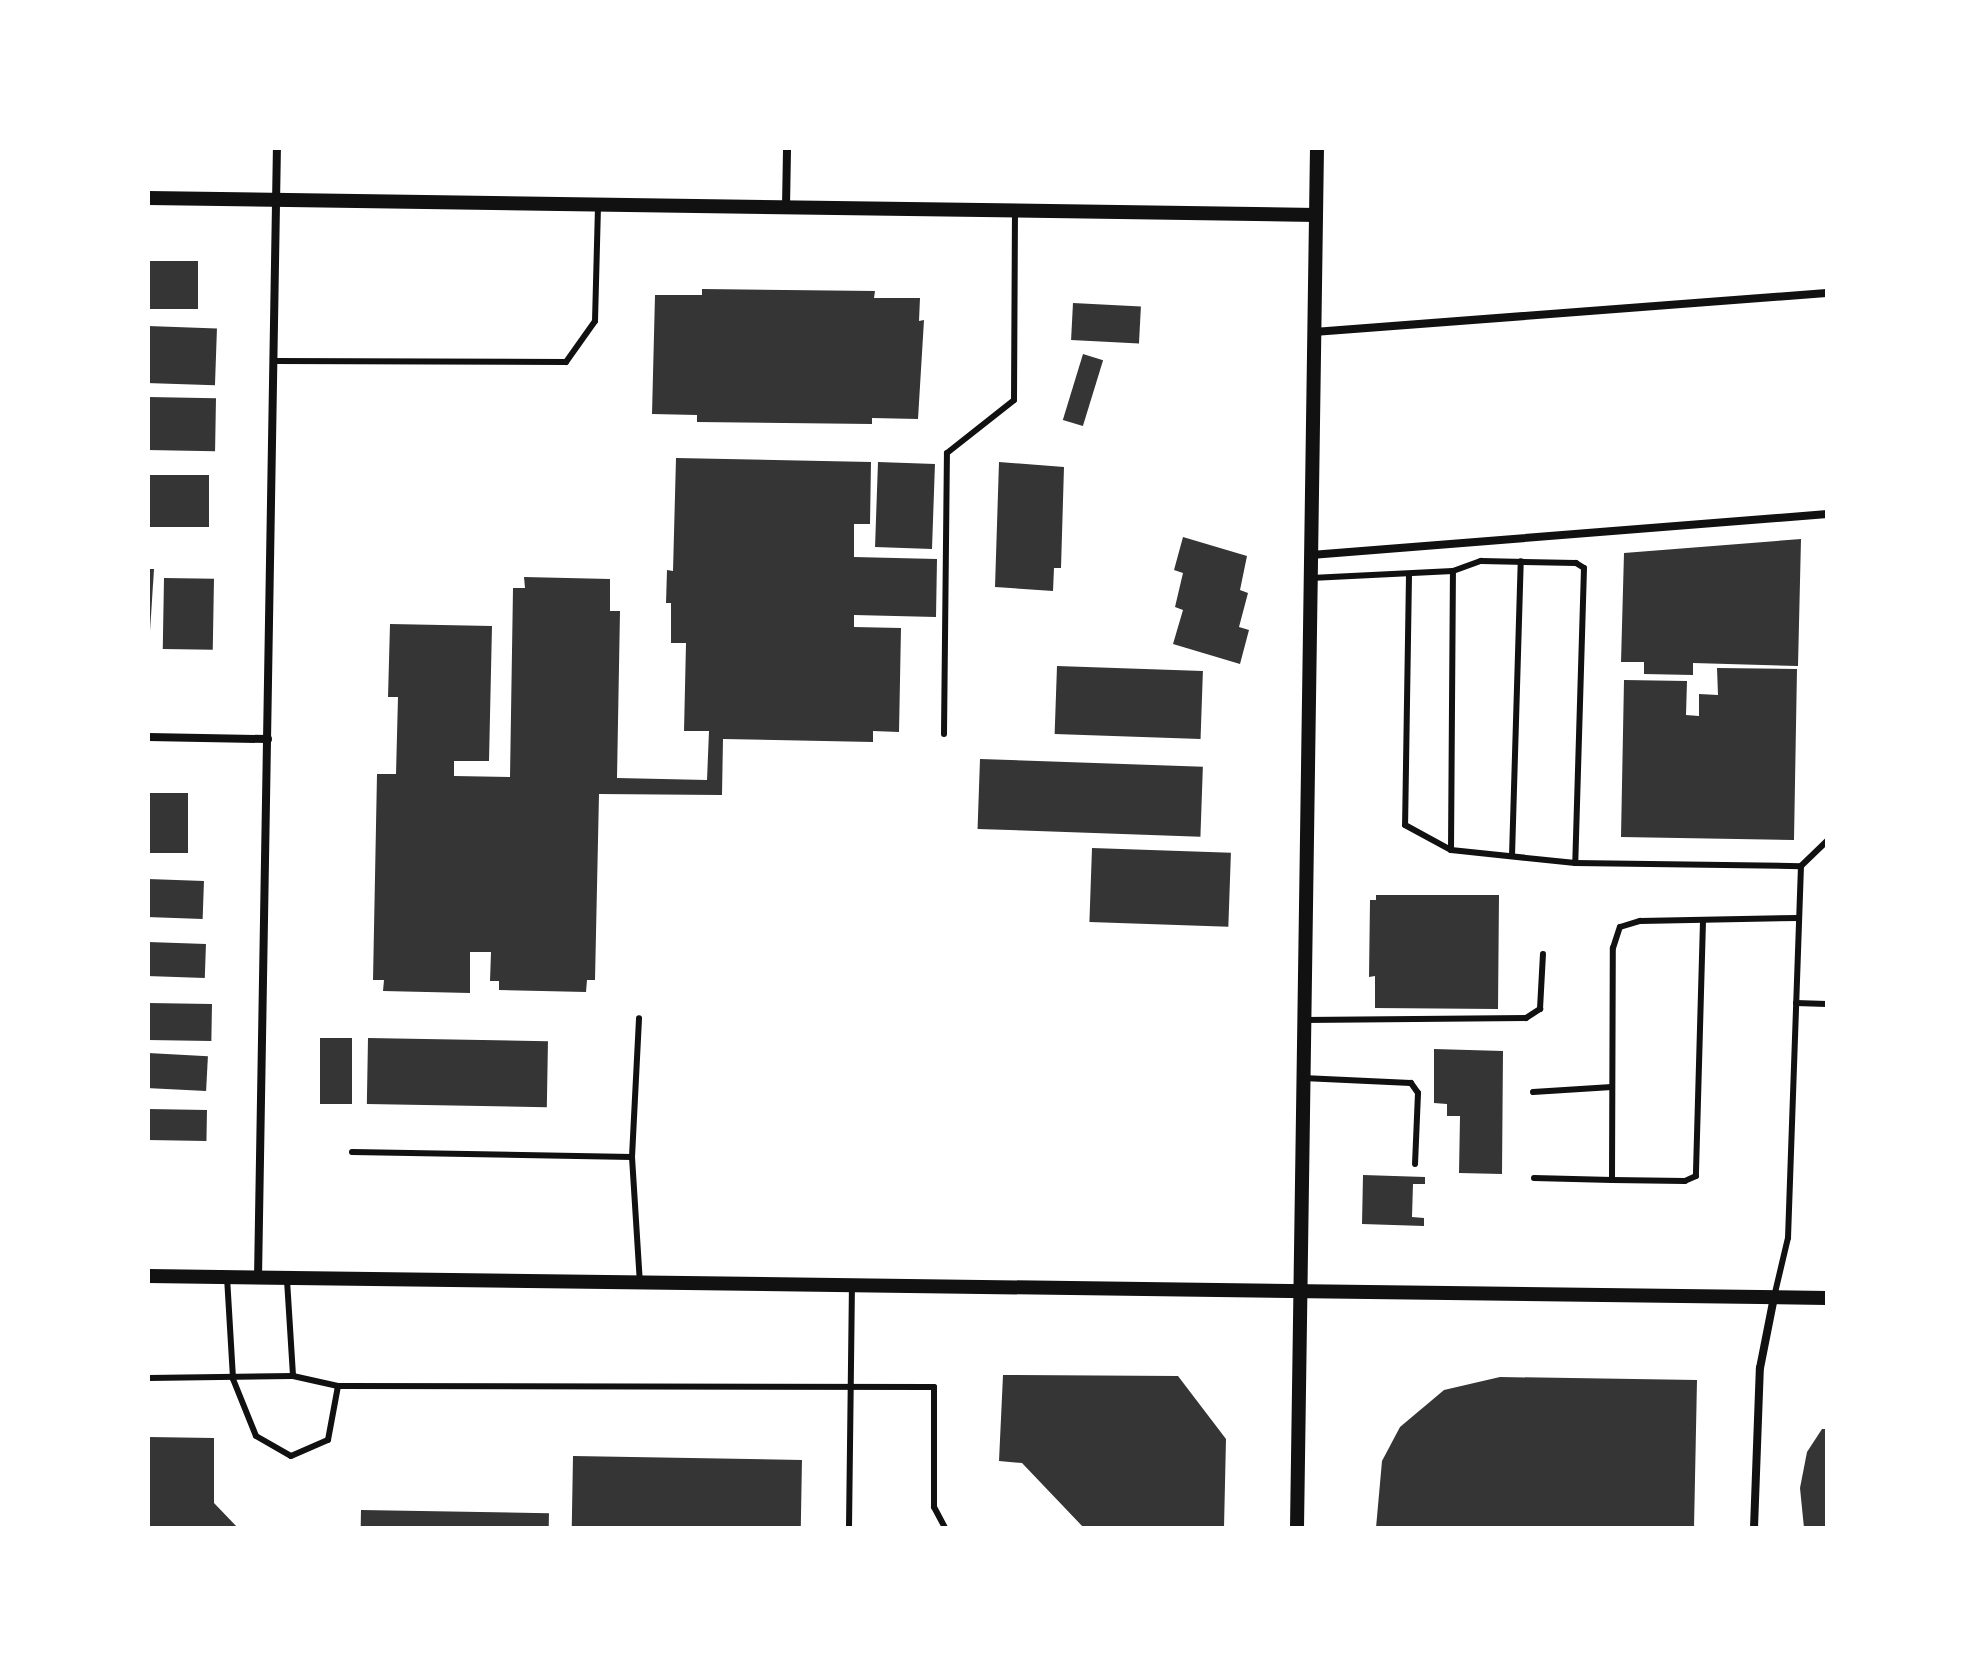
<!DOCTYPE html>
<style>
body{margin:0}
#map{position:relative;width:1975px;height:1676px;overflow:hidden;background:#fff;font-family:Montserrat,sans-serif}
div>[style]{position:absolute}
.building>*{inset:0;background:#353535;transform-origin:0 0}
.service>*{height:6px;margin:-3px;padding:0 3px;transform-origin:3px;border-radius:3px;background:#111}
.minor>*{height:8px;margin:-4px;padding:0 4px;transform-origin:4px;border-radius:4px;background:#111}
.tertiary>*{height:14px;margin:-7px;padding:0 7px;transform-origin:7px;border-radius:7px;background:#111}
span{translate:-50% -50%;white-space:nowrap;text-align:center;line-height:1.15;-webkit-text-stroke:6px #fff;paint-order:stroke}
.frame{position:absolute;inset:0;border:150px solid #fff;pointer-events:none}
</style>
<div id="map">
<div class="building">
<i style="left:149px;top:261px;width:49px;height:48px"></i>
<i style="clip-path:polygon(702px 289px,875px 291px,874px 298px,920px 298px,919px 321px,924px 320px,918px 419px,872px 418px,872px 424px,697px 422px,697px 415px,652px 414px,655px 295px,702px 295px)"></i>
<i style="left:1073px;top:303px;width:68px;height:37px;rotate:3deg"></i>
<i style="left:148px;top:326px;width:69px;height:57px;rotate:2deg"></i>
<i style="left:1083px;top:354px;width:21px;height:69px;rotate:17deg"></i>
<i style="left:148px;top:397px;width:68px;height:53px;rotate:1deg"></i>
<i style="clip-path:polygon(676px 458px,871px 462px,870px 524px,854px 524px,854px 557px,937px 559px,936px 617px,854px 615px,854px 627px,901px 628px,899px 732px,873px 731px,873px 742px,723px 739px,722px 795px,599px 794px,595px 980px,587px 980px,586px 992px,499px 990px,499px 981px,490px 981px,491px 952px,470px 952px,470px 993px,383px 991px,384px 980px,373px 980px,377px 774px,396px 774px,398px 697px,388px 697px,390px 624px,492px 626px,489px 761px,454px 761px,454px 776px,510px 777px,513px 588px,525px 588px,524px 577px,610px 579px,610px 611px,620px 611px,617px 778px,707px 780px,709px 731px,684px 731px,686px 643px,671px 643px,671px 603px,666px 603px,667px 570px,673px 571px)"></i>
<i style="left:878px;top:462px;width:57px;height:85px;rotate:2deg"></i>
<i style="clip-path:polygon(999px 462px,1064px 467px,1061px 568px,1054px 568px,1053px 591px,995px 587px)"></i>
<i style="left:209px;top:475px;width:52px;height:61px;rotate:90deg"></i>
<i style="clip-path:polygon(1183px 537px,1247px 556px,1240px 590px,1248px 593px,1239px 627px,1249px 630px,1240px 664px,1173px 644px,1183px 610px,1175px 607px,1183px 573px,1174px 570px)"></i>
<i style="clip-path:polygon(1801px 539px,1798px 666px,1693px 663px,1693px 675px,1644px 674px,1644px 662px,1621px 662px,1624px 553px)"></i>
<i style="clip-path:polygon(148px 569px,154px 569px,150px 631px,148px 631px)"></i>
<i style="left:164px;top:578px;width:50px;height:71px;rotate:1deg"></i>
<i style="left:1057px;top:666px;width:146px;height:68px;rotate:2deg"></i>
<i style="clip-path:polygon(1717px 668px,1797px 669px,1794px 840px,1621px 837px,1624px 680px,1687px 681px,1686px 715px,1699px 716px,1699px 694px,1718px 695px)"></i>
<i style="left:980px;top:759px;width:223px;height:70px;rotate:2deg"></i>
<i style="left:148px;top:793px;width:40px;height:60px"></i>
<i style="left:1092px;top:848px;width:139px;height:74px;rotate:2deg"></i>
<i style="left:148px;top:879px;width:56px;height:38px;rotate:2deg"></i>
<i style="clip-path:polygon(1376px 895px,1499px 895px,1498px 1009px,1375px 1008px,1375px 976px,1369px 977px,1370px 900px,1376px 900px)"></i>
<i style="left:148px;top:942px;width:58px;height:34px;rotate:2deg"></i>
<i style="left:148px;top:1003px;width:64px;height:37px;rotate:1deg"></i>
<i style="left:320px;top:1038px;width:32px;height:66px"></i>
<i style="left:368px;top:1038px;width:180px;height:66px;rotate:1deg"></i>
<i style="clip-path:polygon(1434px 1049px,1503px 1051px,1502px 1174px,1459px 1173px,1460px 1116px,1447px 1116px,1447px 1104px,1434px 1103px)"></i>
<i style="left:148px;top:1053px;width:60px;height:35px;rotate:3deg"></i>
<i style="left:148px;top:1109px;width:59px;height:31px;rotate:1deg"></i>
<i style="clip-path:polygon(1363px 1175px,1425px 1177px,1425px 1184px,1413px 1184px,1412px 1217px,1424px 1218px,1424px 1226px,1362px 1224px)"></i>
<i style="clip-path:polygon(1003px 1375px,1178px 1376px,1226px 1439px,1224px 1528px,1084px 1528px,1022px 1463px,999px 1461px)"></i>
<i style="clip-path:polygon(1500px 1377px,1697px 1380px,1694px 1528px,1376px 1528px,1382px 1461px,1400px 1427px,1444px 1390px)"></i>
<i style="clip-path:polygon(1822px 1429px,1827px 1429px,1827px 1528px,1804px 1528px,1800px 1488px,1807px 1452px)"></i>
<i style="clip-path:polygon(148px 1437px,214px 1438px,214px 1503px,238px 1528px,148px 1528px)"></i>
<i style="left:573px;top:1456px;width:229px;height:72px;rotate:1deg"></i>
<i style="left:361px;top:1510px;width:188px;height:18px;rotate:1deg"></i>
</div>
<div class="service">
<i style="left:274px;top:361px;width:292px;rotate:0.2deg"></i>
<i style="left:566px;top:362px;width:50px;rotate:-54.7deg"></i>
<i style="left:595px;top:321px;width:117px;rotate:-88.5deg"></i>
<i style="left:1409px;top:575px;width:250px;rotate:90.9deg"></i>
<i style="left:1405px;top:825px;width:52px;rotate:28.5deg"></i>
<i style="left:1451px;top:850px;width:125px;rotate:6deg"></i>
<i style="left:1575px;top:863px;width:226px;rotate:0.8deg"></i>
<i style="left:1801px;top:866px;width:36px;rotate:-44deg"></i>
<i style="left:1311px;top:578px;width:142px;rotate:-2.8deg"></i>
<i style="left:1453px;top:571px;width:30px;rotate:-20deg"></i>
<i style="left:1481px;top:561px;width:95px;rotate:1.2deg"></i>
<i style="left:1576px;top:563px;width:9px;rotate:32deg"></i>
<i style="left:1584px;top:568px;width:295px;rotate:91.7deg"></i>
<i style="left:944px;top:734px;width:281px;rotate:-89.4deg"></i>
<i style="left:947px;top:453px;width:85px;rotate:-38.3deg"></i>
<i style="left:1014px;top:400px;width:190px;rotate:-89.7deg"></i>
<i style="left:1451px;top:850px;width:279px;rotate:-89.6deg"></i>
<i style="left:1512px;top:856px;width:295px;rotate:-88.3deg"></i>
<i style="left:1703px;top:921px;width:255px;rotate:91.6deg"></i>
<i style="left:1696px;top:1176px;width:12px;rotate:156deg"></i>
<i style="left:1685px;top:1181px;width:73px;rotate:-179.2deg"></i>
<i style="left:1612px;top:1180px;width:232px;rotate:-89.8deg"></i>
<i style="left:1613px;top:948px;width:22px;rotate:-72deg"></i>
<i style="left:1620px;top:927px;width:21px;rotate:-17deg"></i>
<i style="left:1640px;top:921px;width:159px;rotate:-1.1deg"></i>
<i style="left:1796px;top:1003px;width:31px;rotate:2deg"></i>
<i style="left:1304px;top:1020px;width:222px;rotate:-0.5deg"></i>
<i style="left:1526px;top:1018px;width:17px;rotate:-33deg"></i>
<i style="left:1540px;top:1009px;width:55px;rotate:-86.9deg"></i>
<i style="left:1303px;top:1078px;width:108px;rotate:2.7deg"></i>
<i style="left:1411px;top:1083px;width:12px;rotate:55deg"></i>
<i style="left:1418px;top:1093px;width:71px;rotate:92.4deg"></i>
<i style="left:1533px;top:1092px;width:79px;rotate:-3.6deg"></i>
<i style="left:352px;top:1152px;width:280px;rotate:1deg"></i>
<i style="left:632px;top:1157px;width:126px;rotate:86.4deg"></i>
<i style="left:632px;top:1157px;width:139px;rotate:-87.1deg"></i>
<i style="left:1534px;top:1178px;width:78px;rotate:1.5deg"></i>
<i style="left:227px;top:1277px;width:102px;rotate:86.6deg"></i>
<i style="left:233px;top:1379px;width:61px;rotate:68deg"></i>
<i style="left:256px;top:1436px;width:40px;rotate:29.7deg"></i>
<i style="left:291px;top:1456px;width:40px;rotate:-23.4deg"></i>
<i style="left:328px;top:1440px;width:55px;rotate:-79.5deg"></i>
<i style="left:287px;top:1280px;width:96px;rotate:86.4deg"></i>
<i style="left:1774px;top:1297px;width:61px;rotate:-76.7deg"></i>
<i style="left:1788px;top:1238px;width:372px;rotate:-88deg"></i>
<i style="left:148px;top:1378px;width:145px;rotate:-0.8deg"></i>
<i style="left:293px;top:1376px;width:46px;rotate:12.5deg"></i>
<i style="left:338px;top:1386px;width:596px;rotate:0.1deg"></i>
<i style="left:934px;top:1387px;width:120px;rotate:90deg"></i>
<i style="left:934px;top:1507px;width:24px;rotate:62deg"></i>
<i style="left:849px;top:1528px;width:243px;rotate:-89.3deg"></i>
</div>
<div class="minor">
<i style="left:786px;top:207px;width:59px;rotate:-89deg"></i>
<i style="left:1314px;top:332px;width:514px;rotate:-4.35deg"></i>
<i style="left:1311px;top:555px;width:518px;rotate:-4.54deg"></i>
<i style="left:148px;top:737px;width:120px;rotate:1deg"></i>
<i style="left:258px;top:1278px;width:1130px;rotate:-89.04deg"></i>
<i style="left:1754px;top:1528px;width:160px;rotate:-87.9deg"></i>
<i style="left:1760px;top:1368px;width:72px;rotate:-78.8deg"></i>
</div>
<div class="tertiary">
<i style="left:148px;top:198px;width:1168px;rotate:0.83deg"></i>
<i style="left:148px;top:1276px;width:1679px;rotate:0.75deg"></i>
<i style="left:1297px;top:1528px;width:1380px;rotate:-89.17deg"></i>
</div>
<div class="frame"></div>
</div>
